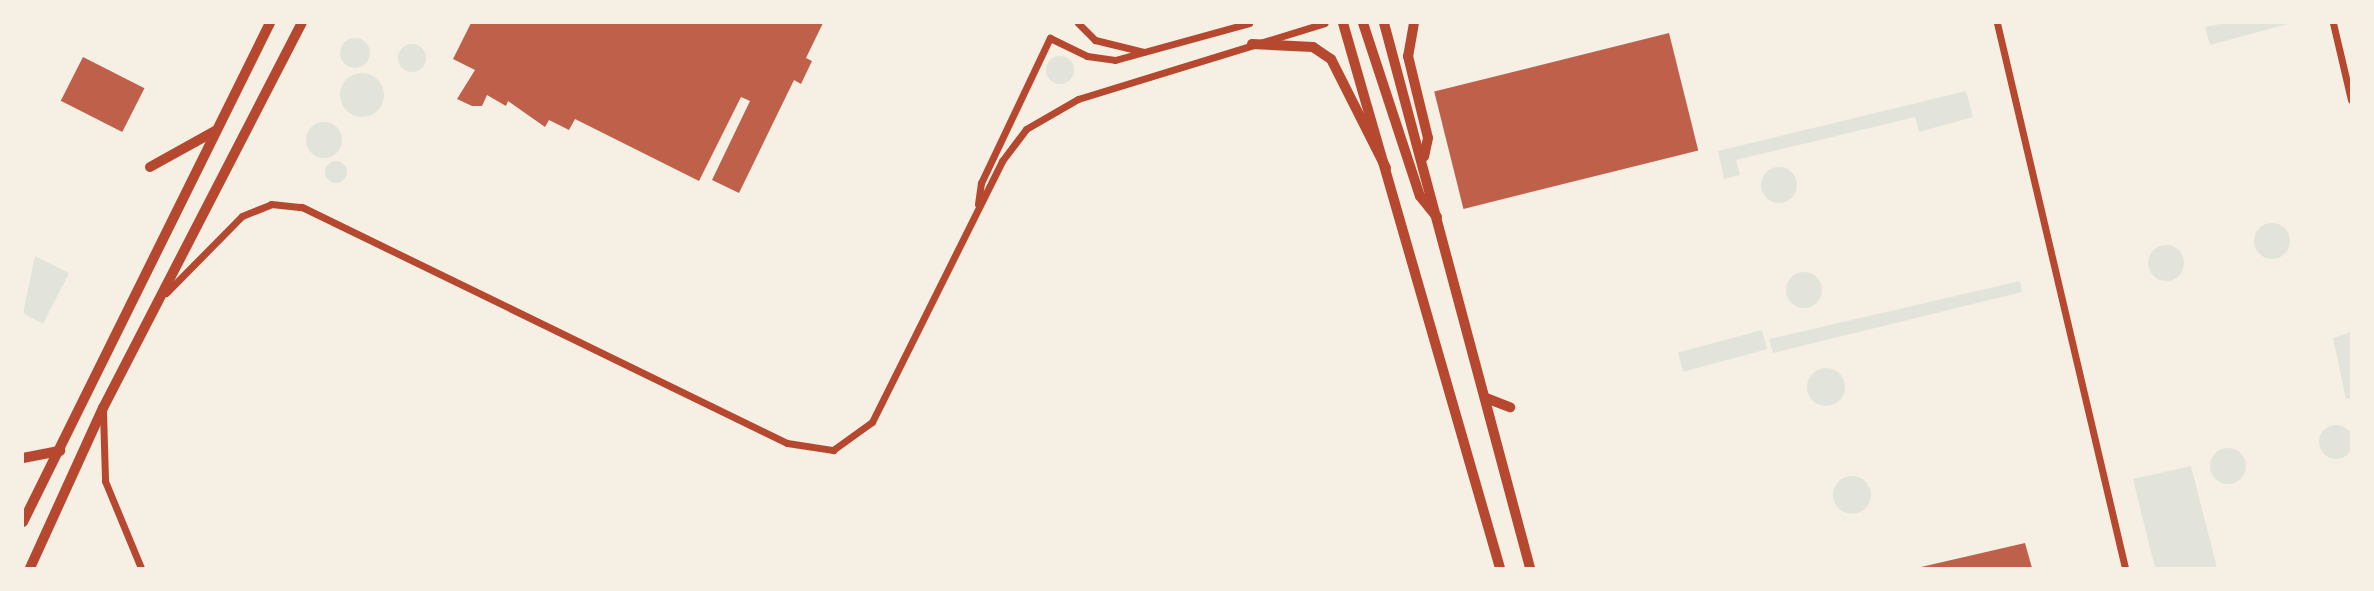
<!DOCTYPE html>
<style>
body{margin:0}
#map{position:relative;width:2374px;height:591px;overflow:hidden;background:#f6efe4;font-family:"Archivo Narrow",sans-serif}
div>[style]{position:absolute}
.green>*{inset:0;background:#e2e4dc;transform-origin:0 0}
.round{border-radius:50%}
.building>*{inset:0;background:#bf614a;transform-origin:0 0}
.minor>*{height:7px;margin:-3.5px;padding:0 3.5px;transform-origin:3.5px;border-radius:3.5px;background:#b5482f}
.secondary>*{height:10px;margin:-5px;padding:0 5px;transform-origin:5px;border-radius:5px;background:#b5482f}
.trunk>*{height:10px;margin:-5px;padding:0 5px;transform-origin:5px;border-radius:5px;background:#b5482f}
span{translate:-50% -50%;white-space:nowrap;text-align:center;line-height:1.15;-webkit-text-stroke:5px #f6efe4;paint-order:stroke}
.frame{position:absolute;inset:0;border:24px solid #f6efe4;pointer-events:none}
</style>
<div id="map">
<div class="green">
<i style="clip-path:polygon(2224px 23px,2292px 23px,2210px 45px,2205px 27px)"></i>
<i class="round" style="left:340px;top:38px;width:30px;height:30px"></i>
<i class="round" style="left:398px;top:44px;width:28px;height:28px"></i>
<i class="round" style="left:1046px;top:56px;width:28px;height:28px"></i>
<i class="round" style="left:340px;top:73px;width:44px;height:44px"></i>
<i style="clip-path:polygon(1966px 91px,1973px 117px,1919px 132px,1915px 117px,1736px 160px,1740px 175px,1724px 179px,1718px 151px)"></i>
<i class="round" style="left:306px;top:122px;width:36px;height:36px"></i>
<i class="round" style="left:325px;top:161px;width:22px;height:22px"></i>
<i class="round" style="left:1761px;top:167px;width:36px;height:36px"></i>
<i class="round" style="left:2254px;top:223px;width:36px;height:36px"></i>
<i class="round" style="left:2148px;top:245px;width:36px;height:36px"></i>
<i style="clip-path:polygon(35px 256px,69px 273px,43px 324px,23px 313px)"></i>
<i class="round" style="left:1786px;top:272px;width:36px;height:36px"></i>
<i style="clip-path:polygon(2020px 281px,2022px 292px,1773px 353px,1769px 339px)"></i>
<i style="left:1762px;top:330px;width:20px;height:87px;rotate:75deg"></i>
<i style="clip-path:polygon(2351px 332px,2351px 398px,2346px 399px,2333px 338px)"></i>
<i class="round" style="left:1807px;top:368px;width:38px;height:38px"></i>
<i class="round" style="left:2319px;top:425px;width:34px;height:34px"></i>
<i class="round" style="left:2210px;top:448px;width:36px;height:36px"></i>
<i style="clip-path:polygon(2191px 466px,2217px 568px,2155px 568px,2133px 479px)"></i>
<i class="round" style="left:1833px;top:476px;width:38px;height:38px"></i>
</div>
<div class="building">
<i style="clip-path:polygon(471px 23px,823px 23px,806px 58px,812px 61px,801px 84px,794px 80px,739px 193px,712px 180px,750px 101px,741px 97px,699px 181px,575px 119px,569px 130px,549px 120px,545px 127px,508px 101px,506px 106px,487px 95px,482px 106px,472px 106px,457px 99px,475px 70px,453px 59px)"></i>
<i style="left:1669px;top:33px;width:121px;height:242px;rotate:76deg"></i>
<i style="left:83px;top:57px;width:69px;height:49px;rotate:27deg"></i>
<i style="clip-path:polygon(2025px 543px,2032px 568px,1921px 568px,1921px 567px)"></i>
</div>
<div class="minor">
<i style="left:1078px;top:23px;width:24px;rotate:45deg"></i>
<i style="left:1095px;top:40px;width:50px;rotate:13.8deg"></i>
<i style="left:1997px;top:23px;width:560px;rotate:76.78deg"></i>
<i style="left:2333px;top:23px;width:79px;rotate:76.8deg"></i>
<i style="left:978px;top:204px;width:21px;rotate:-82deg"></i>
<i style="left:981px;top:183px;width:161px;rotate:-64.6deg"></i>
<i style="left:1050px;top:38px;width:41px;rotate:25.9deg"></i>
<i style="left:1087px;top:56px;width:28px;rotate:8deg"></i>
<i style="left:1115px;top:60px;width:139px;rotate:-15.4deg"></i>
<i style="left:166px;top:293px;width:108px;rotate:-45.4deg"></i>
<i style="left:242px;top:216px;width:31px;rotate:-22deg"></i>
<i style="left:271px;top:204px;width:31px;rotate:6deg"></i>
<i style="left:302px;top:207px;width:539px;rotate:25.95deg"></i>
<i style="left:787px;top:443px;width:47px;rotate:8.7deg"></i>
<i style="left:833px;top:450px;width:48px;rotate:-35.7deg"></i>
<i style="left:872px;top:422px;width:292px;rotate:-63.5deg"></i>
<i style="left:1002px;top:161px;width:40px;rotate:-53deg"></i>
<i style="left:1026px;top:129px;width:60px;rotate:-30deg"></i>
<i style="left:1078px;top:99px;width:258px;rotate:-17.1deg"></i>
<i style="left:103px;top:412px;width:69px;rotate:88.3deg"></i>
<i style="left:105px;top:481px;width:94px;rotate:67.5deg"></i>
</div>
<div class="secondary">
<i style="left:1343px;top:23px;width:567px;rotate:73.93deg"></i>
<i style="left:1363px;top:23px;width:182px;rotate:71.8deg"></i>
<i style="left:1420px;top:196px;width:27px;rotate:51deg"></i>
<i style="left:1384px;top:23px;width:564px;rotate:75deg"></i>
<i style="left:1414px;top:23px;width:34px;rotate:100deg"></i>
<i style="left:1408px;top:56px;width:84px;rotate:76.3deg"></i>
<i style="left:1428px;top:138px;width:19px;rotate:102deg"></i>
<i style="left:1252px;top:44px;width:61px;rotate:2.8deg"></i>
<i style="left:1313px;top:47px;width:22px;rotate:34deg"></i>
<i style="left:1331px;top:59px;width:122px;rotate:63.2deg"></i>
<i style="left:1486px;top:398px;width:26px;rotate:21deg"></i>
<i style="left:23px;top:458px;width:38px;rotate:-11deg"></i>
</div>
<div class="trunk">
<i style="left:150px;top:167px;width:74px;rotate:-29deg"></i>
<i style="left:23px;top:522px;width:557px;rotate:-63.67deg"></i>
<i style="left:30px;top:568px;width:176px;rotate:-65.5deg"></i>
<i style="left:103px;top:408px;width:433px;rotate:-62.7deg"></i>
</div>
<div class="frame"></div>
</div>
